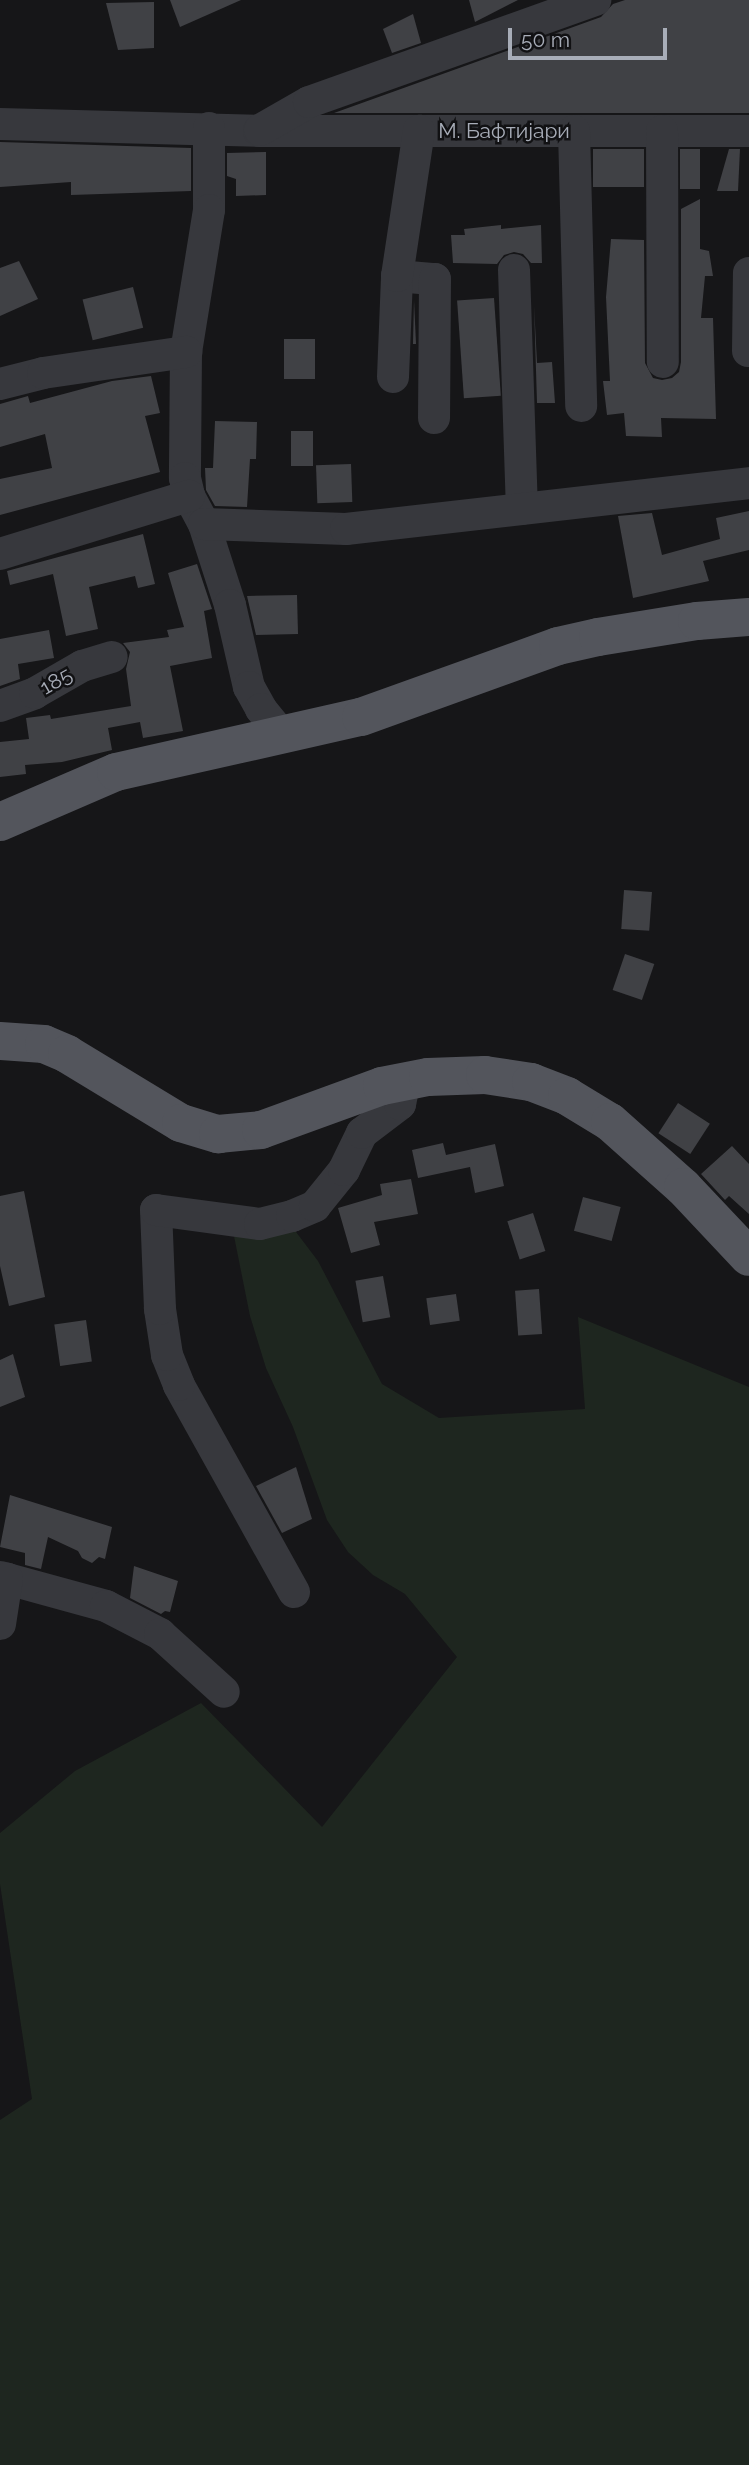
<!DOCTYPE html>
<meta charset="utf-8">
<style>
body{margin:0}
#map{position:relative;width:749px;height:2465px;overflow:hidden;background:#161618;font-family:Raleway,sans-serif}
div>[style]{position:absolute}
.green>*{inset:0;background:#1e261f}
.building>*{inset:0;background:#404145;transform-origin:0 0}
.minor>*{height:32px;margin:-16px;padding:0 16px;transform-origin:16px;border-radius:16px;background:#37383d}
.major>*{height:38px;margin:-19px;padding:0 19px;transform-origin:19px;border-radius:19px;background:#53555c}
span{translate:-50% -50%;white-space:nowrap;text-align:center;line-height:1.15;-webkit-text-stroke:5px #111113;paint-order:stroke}
.street-label{font-size:21px;color:#a8adb8}
.scale{position:absolute;left:508px;top:28px;width:159px;height:32px;box-sizing:border-box;border:4px solid #a8adb8;border-top:0;padding-left:9px;font-size:21px;line-height:24px;white-space:nowrap;color:#a8adb8;-webkit-text-stroke:5px #111113;paint-order:stroke}
</style>
<div id="map">
<div class="green">
<i style="clip-path:polygon(293px 1228px,318px 1261px,382px 1384px,439px 1418px,585px 1409px,578px 1317px,749px 1387px,749px 2465px,0 2465px,0 2120px,32px 2099px,0 1884px,0 1833px,75px 1771px,201px 1703px,322px 1827px,457px 1657px,405px 1594px,373px 1575px,348px 1552px,327px 1520px,293px 1427px,266px 1368px,250px 1316px,233px 1231px)"></i>
</div>
<div class="building">
<i style="clip-path:polygon(170px 0,241px 0,180px 27px)"></i>
<i style="clip-path:polygon(469px 0,518px 0,475px 22px)"></i>
<i style="clip-path:polygon(625px 0,749px 0,749px 113px,334px 113px,601px 17px,613px 4px)"></i>
<i style="clip-path:polygon(154px 2px,154px 48px,118px 50px,106px 3px)"></i>
<i style="clip-path:polygon(413px 14px,421px 43px,392px 53px,383px 29px)"></i>
<i style="clip-path:polygon(0 142px,191px 148px,191px 191px,71px 195px,71px 182px,0 187px)"></i>
<i style="left:593px;top:149px;width:51px;height:38px"></i>
<i style="left:680px;top:149px;width:20px;height:40px"></i>
<i style="clip-path:polygon(729px 149px,740px 149px,738px 191px,717px 191px)"></i>
<i style="clip-path:polygon(266px 152px,266px 195px,236px 196px,236px 179px,227px 176px,227px 153px)"></i>
<i style="clip-path:polygon(700px 199px,700px 249px,709px 251px,713px 276px,705px 276px,701px 318px,713px 318px,716px 419px,661px 418px,662px 437px,626px 436px,624px 413px,607px 415px,603px 381px,610px 381px,606px 297px,611px 239px,644px 240px,645px 363px,653px 378px,662px 380px,672px 378px,679px 372px,681px 362px,681px 209px)"></i>
<i style="clip-path:polygon(501px 225px,501px 229px,541px 225px,542px 263px,531px 263px,523px 254px,514px 252px,504px 255px,497px 264px,453px 263px,451px 235px,465px 235px,464px 229px)"></i>
<i style="clip-path:polygon(19px 261px,38px 299px,0 316px,0 268px)"></i>
<i style="left:133px;top:287px;width:42px;height:52px;rotate:76deg"></i>
<i style="left:494px;top:298px;width:98px;height:37px;rotate:86deg"></i>
<i style="clip-path:polygon(414px 300px,416px 344px,413px 344px)"></i>
<i style="clip-path:polygon(534px 305px,537px 363px,552px 362px,555px 403px,537px 403px)"></i>
<i style="left:284px;top:339px;width:31px;height:40px"></i>
<i style="clip-path:polygon(151px 376px,160px 413px,145px 416px,160px 472px,0 515px,0 479px,52px 468px,45px 434px,0 447px,0 404px,28px 396px,30px 403px,112px 381px)"></i>
<i style="clip-path:polygon(215px 421px,257px 422px,256px 459px,250px 459px,247px 507px,215px 506px,206px 490px,205px 468px,213px 468px)"></i>
<i style="left:291px;top:431px;width:22px;height:35px"></i>
<i style="left:351px;top:464px;width:38px;height:35px;rotate:88deg"></i>
<i style="clip-path:polygon(749px 511px,749px 550px,703px 561px,709px 581px,633px 598px,618px 516px,652px 513px,662px 555px,720px 539px,716px 518px)"></i>
<i style="clip-path:polygon(143px 534px,155px 584px,138px 588px,135px 576px,89px 587px,98px 629px,66px 636px,53px 574px,10px 585px,7px 571px)"></i>
<i style="clip-path:polygon(197px 564px,212px 609px,204px 611px,212px 658px,170px 666px,183px 731px,143px 738px,140px 722px,108px 728px,112px 750px,62px 762px,25px 765px,26px 774px,0 777px,0 742px,29px 739px,26px 718px,50px 715px,51px 719px,131px 706px,126px 669px,130px 652px,123px 643px,169px 637px,167px 630px,184px 627px,168px 573px)"></i>
<i style="clip-path:polygon(297px 595px,298px 634px,256px 635px,247px 596px)"></i>
<i style="clip-path:polygon(49px 630px,54px 658px,18px 664px,20px 679px,0 686px,0 639px)"></i>
<i style="left:624px;top:890px;width:28px;height:39px;rotate:4deg"></i>
<i style="left:625px;top:954px;width:31px;height:38px;rotate:19deg"></i>
<i style="left:678px;top:1103px;width:38px;height:36px;rotate:33deg"></i>
<i style="clip-path:polygon(443px 1143px,446px 1155px,495px 1144px,504px 1186px,475px 1193px,470px 1167px,418px 1178px,412px 1150px)"></i>
<i style="clip-path:polygon(732px 1146px,749px 1164px,749px 1214px,729px 1196px,725px 1200px,701px 1174px)"></i>
<i style="clip-path:polygon(411px 1179px,418px 1214px,374px 1222px,380px 1245px,351px 1253px,338px 1208px,382px 1195px,380px 1184px)"></i>
<i style="clip-path:polygon(24px 1191px,45px 1297px,9px 1306px,0 1266px,0 1196px)"></i>
<i style="left:583px;top:1197px;width:39px;height:35px;rotate:15deg"></i>
<i style="left:533px;top:1213px;width:40px;height:27px;rotate:72deg"></i>
<i style="left:383px;top:1276px;width:42px;height:28px;rotate:80deg"></i>
<i style="left:539px;top:1289px;width:45px;height:24px;rotate:86deg"></i>
<i style="left:456px;top:1294px;width:27px;height:30px;rotate:82deg"></i>
<i style="left:86px;top:1320px;width:42px;height:32px;rotate:82deg"></i>
<i style="clip-path:polygon(13px 1354px,25px 1397px,0 1407px,0 1360px)"></i>
<i style="clip-path:polygon(296px 1467px,312px 1519px,282px 1533px,256px 1486px)"></i>
<i style="clip-path:polygon(10px 1495px,112px 1527px,105px 1559px,99px 1557px,92px 1563px,82px 1558px,78px 1551px,48px 1537px,41px 1569px,25px 1565px,25px 1553px,0 1547px)"></i>
<i style="clip-path:polygon(134px 1566px,178px 1581px,170px 1612px,165px 1611px,161px 1614px,130px 1598px)"></i>
</div>
<div class="minor">
<i style="left:0;top:124px;width:259px;rotate:1.5deg"></i>
<i style="left:259px;top:131px;width:490px"></i>
<i style="left:209px;top:128px;width:82px;rotate:90deg"></i>
<i style="left:209px;top:210px;width:144px;rotate:99.2deg"></i>
<i style="left:186px;top:352px;width:126px;rotate:90.5deg"></i>
<i style="left:185px;top:478px;width:18px;rotate:77deg"></i>
<i style="left:189px;top:496px;width:32px;rotate:62deg"></i>
<i style="left:204px;top:524px;width:85px;rotate:72.2deg"></i>
<i style="left:230px;top:605px;width:84px;rotate:77deg"></i>
<i style="left:249px;top:687px;width:25px;rotate:61deg"></i>
<i style="left:261px;top:709px;width:33px;rotate:51deg"></i>
<i style="left:260px;top:130px;width:56px;rotate:-29.7deg"></i>
<i style="left:309px;top:102px;width:304px;rotate:-19.6deg"></i>
<i style="left:574px;top:131px;width:275px;rotate:88.5deg"></i>
<i style="left:662px;top:131px;width:231px;rotate:89.8deg"></i>
<i style="left:514px;top:270px;width:239px;rotate:88.1deg"></i>
<i style="left:397px;top:276px;width:38px;rotate:5deg"></i>
<i style="left:435px;top:279px;width:139px;rotate:90.4deg"></i>
<i style="left:748px;top:351px;width:78px;rotate:-89.3deg"></i>
<i style="left:393px;top:377px;width:101px;rotate:-87.7deg"></i>
<i style="left:397px;top:276px;width:147px;rotate:-81.4deg"></i>
<i style="left:0;top:384px;width:44px;rotate:-14.3deg"></i>
<i style="left:43px;top:373px;width:145px;rotate:-8.4deg"></i>
<i style="left:204px;top:524px;width:142px;rotate:2deg"></i>
<i style="left:346px;top:529px;width:406px;rotate:-6.5deg"></i>
<i style="left:0;top:554px;width:198px;rotate:-17.1deg"></i>
<i style="left:0;top:706px;width:37px;rotate:-20deg"></i>
<i style="left:35px;top:693px;width:54px;rotate:-29.9deg"></i>
<i style="left:82px;top:666px;width:31px;rotate:-17deg"></i>
<i style="left:0;top:1577px;width:110px;rotate:15.3deg"></i>
<i style="left:106px;top:1606px;width:61px;rotate:27.4deg"></i>
<i style="left:160px;top:1634px;width:86px;rotate:42.2deg"></i>
<i style="left:294px;top:1592px;width:237px;rotate:-119.1deg"></i>
<i style="left:179px;top:1385px;width:32px;rotate:-112deg"></i>
<i style="left:167px;top:1355px;width:47px;rotate:-98.7deg"></i>
<i style="left:160px;top:1309px;width:99px;rotate:-92.3deg"></i>
<i style="left:156px;top:1210px;width:105px;rotate:7.7deg"></i>
<i style="left:260px;top:1224px;width:33px;rotate:-14deg"></i>
<i style="left:292px;top:1216px;width:25px;rotate:-23deg"></i>
<i style="left:315px;top:1206px;width:46px;rotate:-51.1deg"></i>
<i style="left:344px;top:1170px;width:41px;rotate:-64.1deg"></i>
<i style="left:362px;top:1133px;width:48px;rotate:-37.3deg"></i>
<i style="left:400px;top:1104px;width:24px;rotate:-78deg"></i>
<i style="left:0;top:1624px;width:46px;rotate:-81.2deg"></i>
</div>
<div class="major">
<i style="left:0;top:822px;width:126px;rotate:-23.3deg"></i>
<i style="left:116px;top:772px;width:251px;rotate:-12.7deg"></i>
<i style="left:361px;top:717px;width:209px;rotate:-19.8deg"></i>
<i style="left:558px;top:646px;width:41px;rotate:-12.7deg"></i>
<i style="left:598px;top:637px;width:100px;rotate:-9.2deg"></i>
<i style="left:697px;top:621px;width:52px;rotate:-4.4deg"></i>
<i style="left:0;top:1041px;width:44px;rotate:3.9deg"></i>
<i style="left:44px;top:1044px;width:25px;rotate:23deg"></i>
<i style="left:67px;top:1054px;width:133px;rotate:31.2deg"></i>
<i style="left:181px;top:1123px;width:39px;rotate:17deg"></i>
<i style="left:218px;top:1134px;width:43px;rotate:-5.3deg"></i>
<i style="left:261px;top:1130px;width:129px;rotate:-20deg"></i>
<i style="left:382px;top:1086px;width:47px;rotate:-11.1deg"></i>
<i style="left:428px;top:1077px;width:57px;rotate:-2deg"></i>
<i style="left:485px;top:1075px;width:47px;rotate:8.7deg"></i>
<i style="left:531px;top:1082px;width:39px;rotate:21deg"></i>
<i style="left:567px;top:1096px;width:50px;rotate:31.2deg"></i>
<i style="left:610px;top:1122px;width:98px;rotate:41.7deg"></i>
<i style="left:683px;top:1187px;width:96px;rotate:46.7deg"></i>
</div>
<div class="street-label">
<span style="left:504px;top:131px">М. Бафтијари</span>
<span style="left:56px;top:681px;rotate:-30deg">185</span>
</div>
<div class="scale">50 m</div>
</div>
